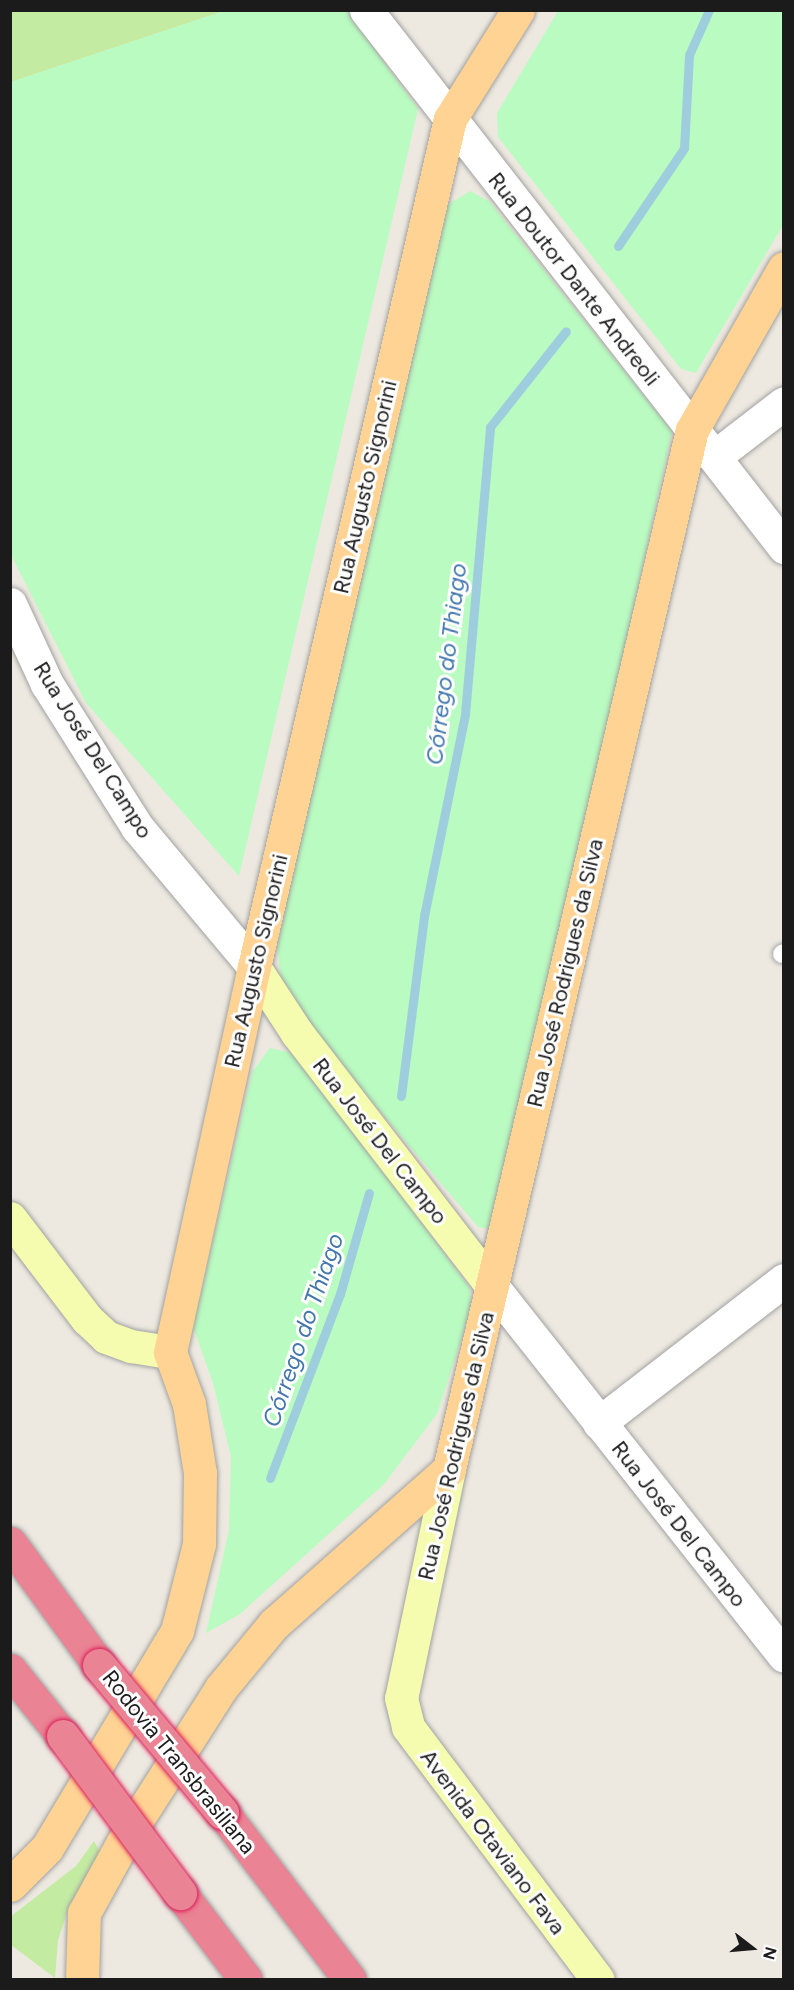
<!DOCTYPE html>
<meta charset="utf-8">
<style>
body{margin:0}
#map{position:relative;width:794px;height:1990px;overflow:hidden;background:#ede9e0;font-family:Figtree,sans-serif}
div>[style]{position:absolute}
.grass>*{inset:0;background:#c4eba2}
.park>*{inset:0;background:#b9fbc0}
.stream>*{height:9px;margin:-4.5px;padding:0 4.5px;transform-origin:4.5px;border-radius:4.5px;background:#9ecede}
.roads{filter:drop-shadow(0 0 2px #a2a2a2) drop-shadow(0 0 2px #a2a2a2)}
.lane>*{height:18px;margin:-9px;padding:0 9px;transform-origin:9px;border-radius:9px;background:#fff}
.street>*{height:33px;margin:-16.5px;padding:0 16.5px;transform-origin:16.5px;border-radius:16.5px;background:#fff}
.secondary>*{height:33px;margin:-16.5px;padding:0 16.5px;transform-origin:16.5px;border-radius:16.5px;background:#f6fcaf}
.primary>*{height:33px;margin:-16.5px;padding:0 16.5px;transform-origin:16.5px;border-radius:16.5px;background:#ffd393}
.highway>*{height:33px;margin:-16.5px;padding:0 16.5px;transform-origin:16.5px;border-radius:16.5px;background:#ea8394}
.bridges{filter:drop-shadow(0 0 2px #dd1c59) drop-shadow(0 0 2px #dd1c59)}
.highway-bridge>*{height:33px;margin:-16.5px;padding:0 16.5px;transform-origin:16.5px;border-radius:16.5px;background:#ea8394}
span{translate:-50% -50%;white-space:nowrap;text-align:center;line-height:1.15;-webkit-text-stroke:6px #fff;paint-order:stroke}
.street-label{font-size:22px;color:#1b1b1b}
.water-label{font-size:24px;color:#4477ae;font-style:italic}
.frame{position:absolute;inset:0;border:12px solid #1b1b1b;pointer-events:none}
.north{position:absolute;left:722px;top:1918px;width:60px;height:60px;-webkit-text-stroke:4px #fff;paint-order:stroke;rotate:106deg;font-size:16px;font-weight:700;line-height:24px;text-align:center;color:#1b1b1b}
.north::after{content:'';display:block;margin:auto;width:21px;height:27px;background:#1b1b1b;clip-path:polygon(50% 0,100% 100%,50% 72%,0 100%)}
</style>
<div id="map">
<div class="grass">
<i style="clip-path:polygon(11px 10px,224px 10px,224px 11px,11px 82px)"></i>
<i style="clip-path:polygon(94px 1841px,101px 1854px,70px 1904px,58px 1940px,55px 1978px,11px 1945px,10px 1917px,76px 1866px)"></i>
</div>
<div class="park">
<i style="clip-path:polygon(224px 11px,347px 11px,418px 109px,239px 876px,86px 703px,11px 555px,11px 82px)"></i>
<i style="clip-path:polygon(558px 11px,783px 11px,783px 225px,696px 373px,681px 369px,498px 137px,497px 113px)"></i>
<i style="clip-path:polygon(470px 191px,489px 201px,672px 431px,498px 1230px,478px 1227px,283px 997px,277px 946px,430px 254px,447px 205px)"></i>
<i style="clip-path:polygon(270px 1048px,296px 1054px,470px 1288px,471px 1310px,437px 1414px,384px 1484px,240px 1614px,206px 1633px,229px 1530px,231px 1457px,213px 1383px,193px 1327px,252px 1072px)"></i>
</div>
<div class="stream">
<i style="left:618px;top:246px;width:118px;rotate:-56deg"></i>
<i style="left:684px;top:148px;width:93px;rotate:-86.9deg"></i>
<i style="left:689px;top:55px;width:49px;rotate:-66deg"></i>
<i style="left:401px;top:1096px;width:181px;rotate:-82.7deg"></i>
<i style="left:424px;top:916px;width:206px;rotate:-78.5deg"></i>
<i style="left:465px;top:714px;width:288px;rotate:-85deg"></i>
<i style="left:490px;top:427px;width:122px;rotate:-51.6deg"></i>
<i style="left:270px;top:1478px;width:197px;rotate:-69.2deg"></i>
<i style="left:340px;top:1294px;width:105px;rotate:-74deg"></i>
</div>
<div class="roads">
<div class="lane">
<i style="left:782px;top:954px;width:2px;rotate:-27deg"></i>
</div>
<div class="street">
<i style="left:366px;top:10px;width:681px;rotate:52.1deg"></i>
<i style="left:714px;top:457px;width:88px;rotate:-37.6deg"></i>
<i style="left:10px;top:604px;width:88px;rotate:65.2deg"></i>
<i style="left:47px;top:684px;width:169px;rotate:57.8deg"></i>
<i style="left:137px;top:827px;width:182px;rotate:50.1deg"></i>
<i style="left:492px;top:1286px;width:471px;rotate:51.7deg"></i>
<i style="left:599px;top:1423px;width:234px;rotate:-37.7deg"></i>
</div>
<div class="secondary">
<i style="left:254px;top:967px;width:79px;rotate:56.9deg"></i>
<i style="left:297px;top:1033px;width:319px;rotate:52.4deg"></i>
<i style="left:10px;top:1218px;width:127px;rotate:52.7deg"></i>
<i style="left:87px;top:1319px;width:26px;rotate:43deg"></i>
<i style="left:106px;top:1337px;width:27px;rotate:20deg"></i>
<i style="left:131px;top:1346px;width:39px;rotate:9deg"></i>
<i style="left:449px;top:1469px;width:234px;rotate:101.8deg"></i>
<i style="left:401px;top:1698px;width:30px;rotate:76deg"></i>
<i style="left:408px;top:1727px;width:316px;rotate:53.1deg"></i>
</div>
<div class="primary">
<i style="left:10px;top:1885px;width:52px;rotate:-45deg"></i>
<i style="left:47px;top:1848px;width:253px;rotate:-59.1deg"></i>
<i style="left:177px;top:1631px;width:90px;rotate:-75.8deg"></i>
<i style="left:199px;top:1544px;width:71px;rotate:-89.2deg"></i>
<i style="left:200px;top:1473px;width:70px;rotate:-99.1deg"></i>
<i style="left:189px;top:1404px;width:55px;rotate:-110.1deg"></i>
<i style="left:170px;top:1352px;width:394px;rotate:-77.7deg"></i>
<i style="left:254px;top:967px;width:870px;rotate:-76.99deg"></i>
<i style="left:450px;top:119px;width:128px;rotate:-58deg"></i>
<i style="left:82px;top:1980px;width:67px;rotate:-88.3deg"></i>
<i style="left:84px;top:1913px;width:81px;rotate:-61.2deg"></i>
<i style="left:123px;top:1842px;width:183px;rotate:-57.5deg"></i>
<i style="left:221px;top:1688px;width:83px;rotate:-50.4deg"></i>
<i style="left:274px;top:1624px;width:234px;rotate:-41.5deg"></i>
<i style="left:449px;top:1469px;width:1067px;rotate:-76.84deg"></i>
<i style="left:692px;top:430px;width:186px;rotate:-60.4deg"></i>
</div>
<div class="highway">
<i style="left:10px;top:1543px;width:151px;rotate:53.9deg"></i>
<i style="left:10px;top:1670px;width:85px;rotate:51.2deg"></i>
<i style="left:222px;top:1812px;width:211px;rotate:52.7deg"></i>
<i style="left:180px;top:1893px;width:109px;rotate:52.8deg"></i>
</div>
</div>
<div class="bridges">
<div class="highway-bridge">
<i style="left:99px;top:1665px;width:192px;rotate:50.1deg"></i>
<i style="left:63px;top:1736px;width:196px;rotate:53.3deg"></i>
</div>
</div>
<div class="street-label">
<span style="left:574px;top:279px;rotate:52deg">Rua Doutor Dante Andreoli</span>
<span style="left:365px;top:487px;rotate:-77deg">Rua Augusto Signorini</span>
<span style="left:93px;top:750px;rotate:58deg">Rua José Del Campo</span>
<span style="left:256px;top:961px;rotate:-77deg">Rua Augusto Signorini</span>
<span style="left:565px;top:973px;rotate:-77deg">Rua José Rodrigues da Silva</span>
<span style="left:380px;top:1141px;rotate:52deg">Rua José Del Campo</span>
<span style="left:456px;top:1446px;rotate:-77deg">Rua José Rodrigues da Silva</span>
<span style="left:679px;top:1524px;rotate:52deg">Rua José Del Campo</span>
<span style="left:179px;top:1762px;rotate:51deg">Rodovia Transbrasiliana</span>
<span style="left:493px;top:1842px;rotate:53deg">Avenida Otaviano Fava</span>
</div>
<div class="water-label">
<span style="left:446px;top:664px;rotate:-83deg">Córrego do Thiago</span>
<span style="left:303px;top:1330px;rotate:-71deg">Córrego do Thiago</span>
</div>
<div class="frame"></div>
<div class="north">N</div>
</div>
